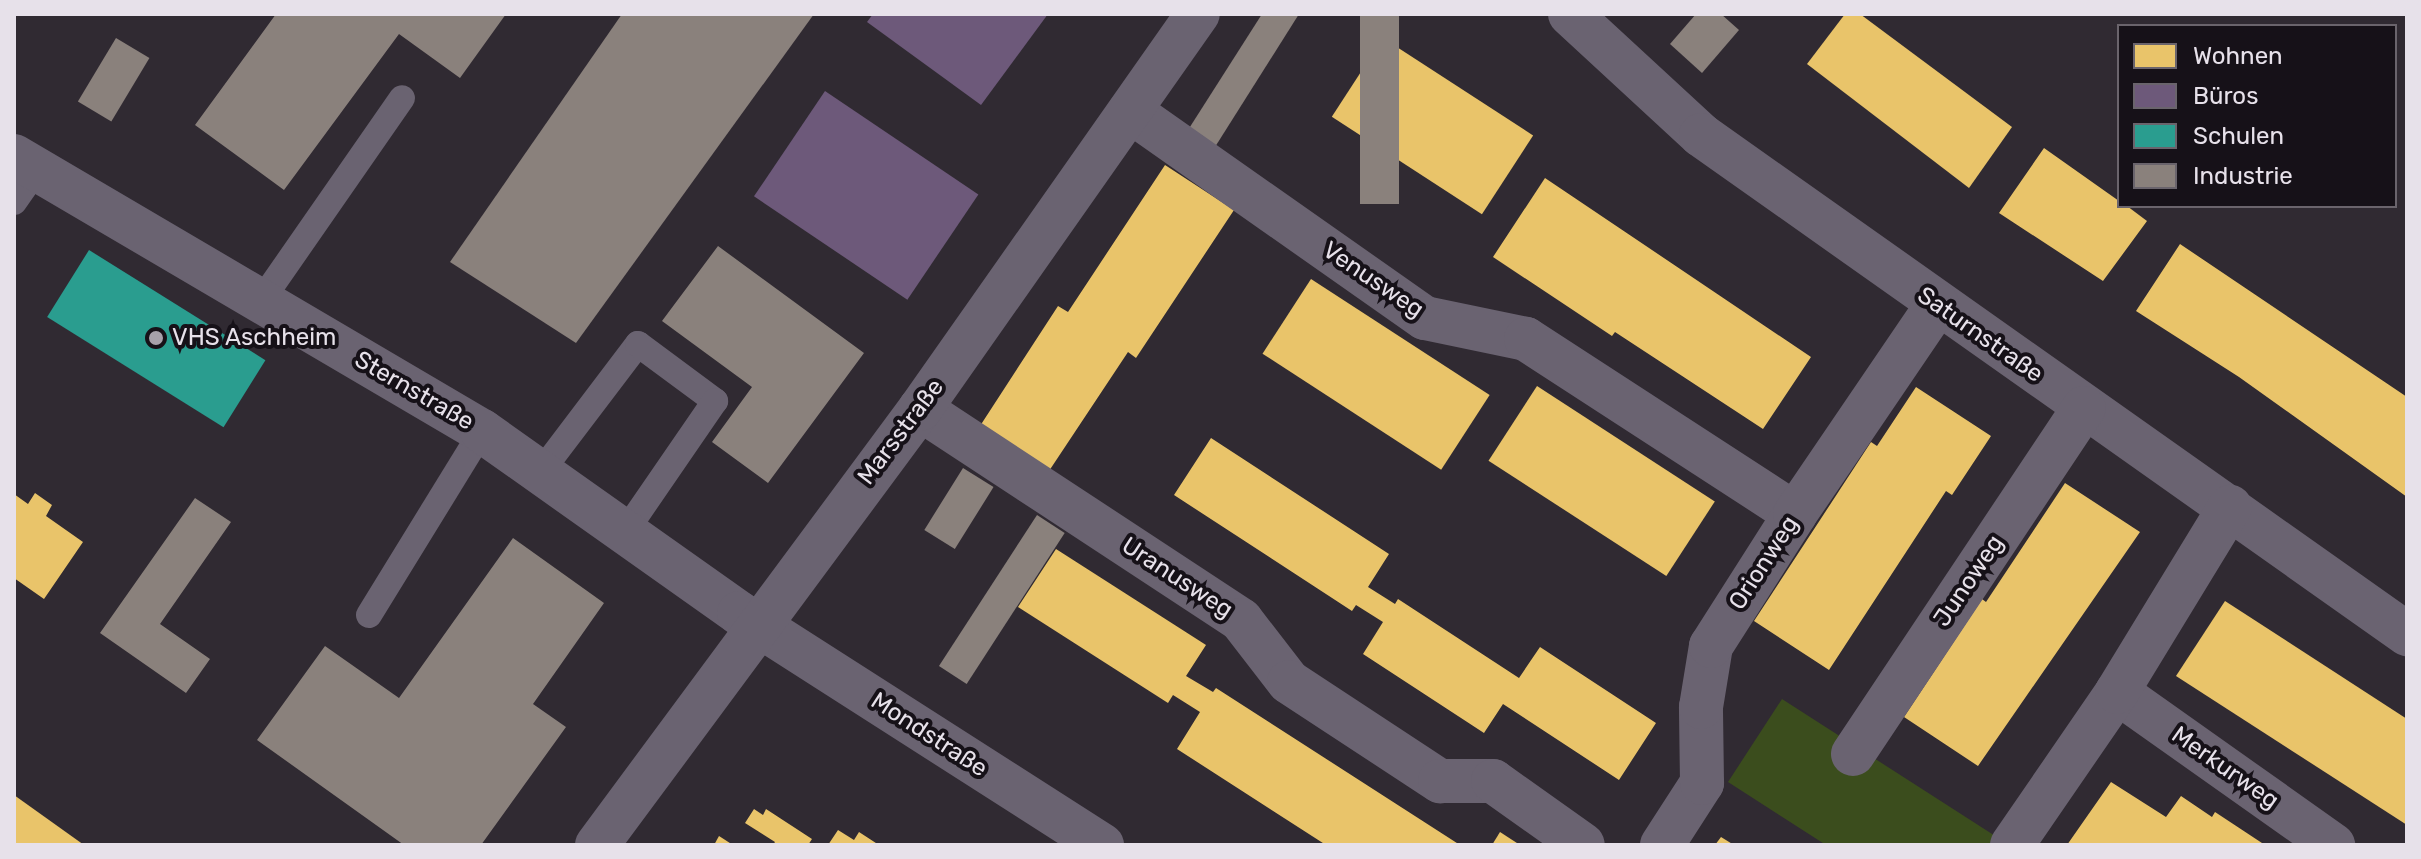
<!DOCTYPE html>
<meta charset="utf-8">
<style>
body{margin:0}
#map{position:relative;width:2421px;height:859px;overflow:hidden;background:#302a32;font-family:Rubik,sans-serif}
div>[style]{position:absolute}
.green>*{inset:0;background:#3b4d1d}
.homes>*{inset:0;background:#e9c46a;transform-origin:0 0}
.offices>*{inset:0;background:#6d597a;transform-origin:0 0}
.schools>*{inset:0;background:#2a9d8f;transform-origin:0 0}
.industry>*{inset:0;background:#8a817c;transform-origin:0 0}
.service>*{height:26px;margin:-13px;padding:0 13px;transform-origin:13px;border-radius:13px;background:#6a6371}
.minor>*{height:44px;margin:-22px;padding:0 22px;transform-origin:22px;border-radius:22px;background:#6a6371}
.dots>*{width:22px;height:22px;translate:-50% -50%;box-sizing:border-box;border:4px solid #161118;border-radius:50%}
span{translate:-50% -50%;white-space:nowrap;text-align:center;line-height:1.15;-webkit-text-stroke:8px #161118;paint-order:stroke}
.street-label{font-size:24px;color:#e7e1ea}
.poi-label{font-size:24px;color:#e7e1ea}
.left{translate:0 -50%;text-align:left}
.frame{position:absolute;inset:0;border:16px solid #e7e1ea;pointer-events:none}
.legend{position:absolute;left:2117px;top:24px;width:280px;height:184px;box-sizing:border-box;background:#161118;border:2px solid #6a646c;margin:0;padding:10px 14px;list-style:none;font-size:24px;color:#e7e1ea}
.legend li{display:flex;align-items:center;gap:16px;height:40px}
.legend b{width:40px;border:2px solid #6a646c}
</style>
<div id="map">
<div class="green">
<i style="clip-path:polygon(1782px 699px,2003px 841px,2000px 845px,1826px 845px,1728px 782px)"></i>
</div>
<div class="homes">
<i style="clip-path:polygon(1845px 14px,1860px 14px,2012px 127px,1969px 188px,1807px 64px)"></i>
<i style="left:1383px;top:38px;width:179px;height:94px;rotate:33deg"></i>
<i style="clip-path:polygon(2044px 148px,2119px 201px,2119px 206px,2127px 206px,2147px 221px,2103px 281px,1999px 213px)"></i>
<i style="clip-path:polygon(1165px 165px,1234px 210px,1136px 358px,1128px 352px,1049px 471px,980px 426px,1058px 306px,1068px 312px)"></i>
<i style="clip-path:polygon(1545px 178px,1811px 357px,1763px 429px,1615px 332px,1612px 336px,1493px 257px)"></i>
<i style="clip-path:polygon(2180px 244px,2407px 397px,2407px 497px,2239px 377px,2136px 311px)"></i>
<i style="left:1311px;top:279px;width:213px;height:89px;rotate:33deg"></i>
<i style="left:1537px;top:386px;width:212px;height:89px;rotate:33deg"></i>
<i style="clip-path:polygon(1916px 387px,1991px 436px,1952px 495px,1946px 491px,1829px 670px,1754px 621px,1871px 442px,1877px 446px)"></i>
<i style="clip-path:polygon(1211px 438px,1389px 554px,1368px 587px,1395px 604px,1398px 599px,1519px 678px,1540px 647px,1656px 723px,1619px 780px,1503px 704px,1484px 733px,1363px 654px,1383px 622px,1356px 605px,1352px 611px,1174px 495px)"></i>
<i style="clip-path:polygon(2065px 483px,2140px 532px,1978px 766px,1904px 717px,1982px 599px,1986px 602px)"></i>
<i style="clip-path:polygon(35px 493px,52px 505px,46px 516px,83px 542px,44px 599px,14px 578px,14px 494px,28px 504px)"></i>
<i style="clip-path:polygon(1056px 549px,1206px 645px,1186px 676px,1213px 692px,1216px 688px,1460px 845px,1326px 845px,1177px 749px,1200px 712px,1173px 695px,1168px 703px,1018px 607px)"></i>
<i style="clip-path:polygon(2225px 601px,2407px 719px,2407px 825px,2176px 676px)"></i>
<i style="clip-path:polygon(2111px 782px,2166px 817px,2181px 796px,2212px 817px,2215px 812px,2265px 845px,2067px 845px)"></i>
<i style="clip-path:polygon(14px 795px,84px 845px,14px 845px)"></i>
<i style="clip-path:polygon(754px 809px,763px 815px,766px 809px,812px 839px,808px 845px,773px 845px,775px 842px,745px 823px)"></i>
<i style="clip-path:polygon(838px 830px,854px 840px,859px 832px,879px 845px,828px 845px)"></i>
<i style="clip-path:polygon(1500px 832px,1520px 845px,1492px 845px)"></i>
<i style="clip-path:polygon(719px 836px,733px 845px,714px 845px)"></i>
<i style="clip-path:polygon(1721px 837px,1734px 845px,1715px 845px)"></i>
</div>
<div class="offices">
<i style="clip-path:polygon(873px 14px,1048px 14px,981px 105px,867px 22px)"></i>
<i style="left:825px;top:91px;width:185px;height:127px;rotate:34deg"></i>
</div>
<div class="schools">
<i style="left:89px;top:250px;width:208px;height:79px;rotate:32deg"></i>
</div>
<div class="industry">
<i style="clip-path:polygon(276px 14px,506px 14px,460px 78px,399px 34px,284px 190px,195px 125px)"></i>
<i style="clip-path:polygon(622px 14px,814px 14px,576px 343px,450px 262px)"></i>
<i style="clip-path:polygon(1262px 14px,1299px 14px,1215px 147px,1188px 130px)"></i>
<i style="left:1360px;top:14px;width:39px;height:190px"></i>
<i style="clip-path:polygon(1696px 14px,1721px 14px,1739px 30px,1702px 73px,1670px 44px)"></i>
<i style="left:116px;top:38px;width:39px;height:74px;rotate:31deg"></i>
<i style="clip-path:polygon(718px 246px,864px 353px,768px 483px,712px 442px,752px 387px,662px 321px)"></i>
<i style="left:963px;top:468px;width:36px;height:73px;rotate:32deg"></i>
<i style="clip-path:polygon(195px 498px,231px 522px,160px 624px,210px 659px,186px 693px,100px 633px)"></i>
<i style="left:1037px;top:515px;width:33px;height:180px;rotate:33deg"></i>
<i style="clip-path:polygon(513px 538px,604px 603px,533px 704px,566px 727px,481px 845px,404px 845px,257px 740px,325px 646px,399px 698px)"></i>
</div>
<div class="service">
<i style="left:14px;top:202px;width:39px;rotate:-55deg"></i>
<i style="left:261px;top:301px;width:247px;rotate:-55.2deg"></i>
<i style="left:540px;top:473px;width:162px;rotate:-52.8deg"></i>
<i style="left:638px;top:344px;width:96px;rotate:36.5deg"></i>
<i style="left:715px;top:401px;width:159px;rotate:124.5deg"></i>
<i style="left:369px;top:615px;width:216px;rotate:-58.4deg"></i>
</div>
<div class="minor">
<i style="left:1570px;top:14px;width:178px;rotate:42.7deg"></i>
<i style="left:1701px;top:135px;width:865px;rotate:35.25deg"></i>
<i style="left:1130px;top:111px;width:360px;rotate:35.1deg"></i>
<i style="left:1425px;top:318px;width:103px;rotate:11.7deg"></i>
<i style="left:1526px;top:339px;width:321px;rotate:33deg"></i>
<i style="left:14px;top:156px;width:543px;rotate:30.44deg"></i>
<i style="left:482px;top:431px;width:315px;rotate:35.3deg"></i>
<i style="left:739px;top:613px;width:431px;rotate:32.6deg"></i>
<i style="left:920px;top:409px;width:384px;rotate:33.3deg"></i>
<i style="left:1241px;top:620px;width:78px;rotate:52.3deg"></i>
<i style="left:1289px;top:682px;width:181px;rotate:33.3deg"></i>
<i style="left:1440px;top:781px;width:53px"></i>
<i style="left:1493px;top:781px;width:110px;rotate:35.4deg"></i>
<i style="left:2117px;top:692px;width:265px;rotate:35.3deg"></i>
<i style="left:1853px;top:754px;width:416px;rotate:-56.3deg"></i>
<i style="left:597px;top:845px;width:543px;rotate:-53.47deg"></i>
<i style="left:920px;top:409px;width:483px;rotate:-54.9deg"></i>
<i style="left:1662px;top:845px;width:74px;rotate:-57.2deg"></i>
<i style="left:1702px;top:783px;width:76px;rotate:-90.8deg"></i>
<i style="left:1701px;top:707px;width:62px;rotate:-80.7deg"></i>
<i style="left:1711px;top:646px;width:156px;rotate:-57.5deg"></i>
<i style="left:1795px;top:514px;width:253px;rotate:-55.8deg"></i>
<i style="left:2012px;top:845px;width:186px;rotate:-55.5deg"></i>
<i style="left:2117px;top:692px;width:217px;rotate:-58.6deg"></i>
</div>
<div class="dots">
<i style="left:156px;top:338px;background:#a7a1aa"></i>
</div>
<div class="street-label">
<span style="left:1373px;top:280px;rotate:34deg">Venusweg</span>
<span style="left:1980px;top:335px;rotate:35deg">Saturnstraße</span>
<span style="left:414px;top:391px;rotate:30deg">Sternstraße</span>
<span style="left:901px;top:432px;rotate:-53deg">Marsstraße</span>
<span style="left:1764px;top:563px;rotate:-57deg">Orionweg</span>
<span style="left:1177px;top:578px;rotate:33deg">Uranusweg</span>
<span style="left:1969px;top:581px;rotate:-56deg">Junoweg</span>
<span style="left:929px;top:735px;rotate:33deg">Mondstraße</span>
<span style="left:2225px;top:768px;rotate:35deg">Merkurweg</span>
</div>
<div class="poi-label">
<span class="left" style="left:172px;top:338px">VHS Aschheim</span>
</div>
<div class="frame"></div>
<ul class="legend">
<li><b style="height:22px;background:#e9c46a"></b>Wohnen</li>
<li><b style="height:22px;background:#6d597a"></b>Büros</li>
<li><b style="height:22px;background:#2a9d8f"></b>Schulen</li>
<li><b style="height:22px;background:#8a817c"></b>Industrie</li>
</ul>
</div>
